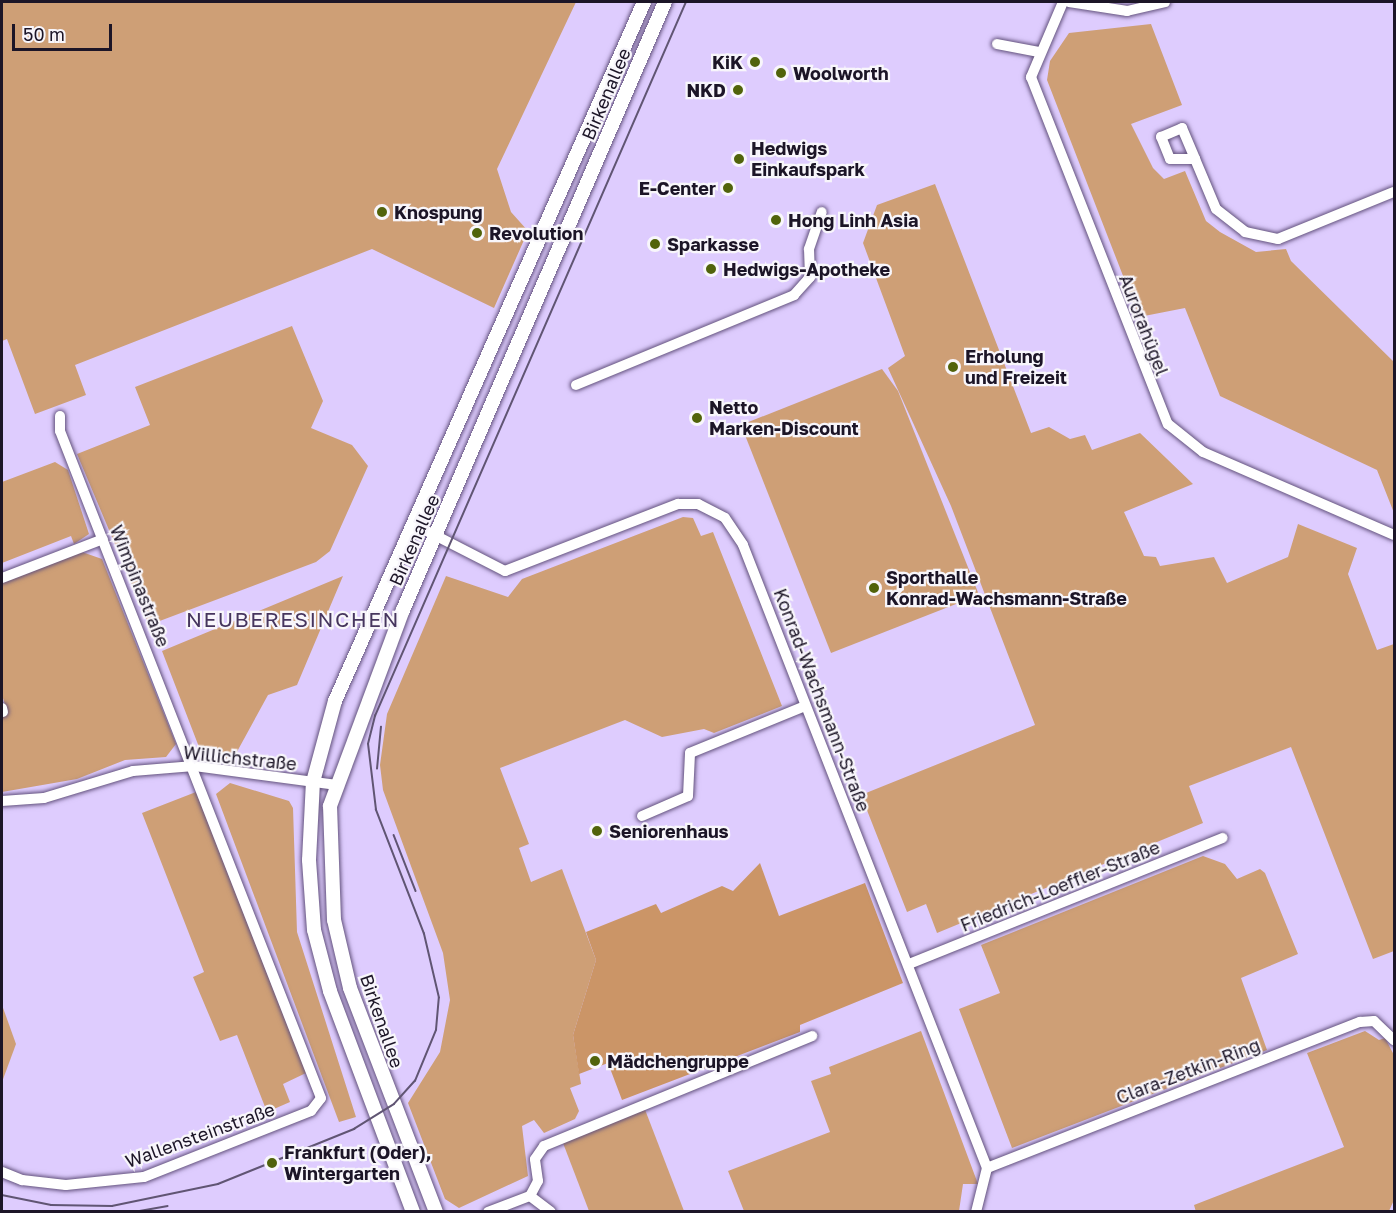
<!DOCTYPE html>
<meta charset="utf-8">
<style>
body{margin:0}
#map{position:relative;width:1396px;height:1213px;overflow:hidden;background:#deccfe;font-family:"Golos Text",sans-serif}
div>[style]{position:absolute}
.green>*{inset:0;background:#ce9f76}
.forest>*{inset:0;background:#cb9567}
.roads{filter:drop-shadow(0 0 2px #63527d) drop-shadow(0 0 2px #63527d)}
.minor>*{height:10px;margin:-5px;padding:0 5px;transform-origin:5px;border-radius:5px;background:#fff}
.tertiary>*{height:14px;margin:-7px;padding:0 7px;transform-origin:7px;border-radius:7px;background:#fff}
.tram>*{height:1.5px;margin:-0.75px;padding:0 0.75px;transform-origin:0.75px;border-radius:0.75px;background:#605573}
.dots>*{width:16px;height:16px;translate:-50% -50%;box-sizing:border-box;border:3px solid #f8f6fb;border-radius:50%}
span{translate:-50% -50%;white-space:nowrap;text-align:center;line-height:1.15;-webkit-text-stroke:4.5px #f8f6fb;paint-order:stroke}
.poi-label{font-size:18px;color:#1c1527;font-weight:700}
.right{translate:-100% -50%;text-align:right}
.left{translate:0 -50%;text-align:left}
.street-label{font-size:18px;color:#1c1527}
.quarter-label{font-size:21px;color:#46355e;letter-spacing:1.5px}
.frame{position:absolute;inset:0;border:3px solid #1c1527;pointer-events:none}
.scale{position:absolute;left:12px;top:24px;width:100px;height:27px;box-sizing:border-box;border:3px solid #1c1527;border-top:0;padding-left:8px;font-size:18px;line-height:21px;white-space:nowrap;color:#1c1527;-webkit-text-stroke:4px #f8f6fb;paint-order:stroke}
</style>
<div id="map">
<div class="green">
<i style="clip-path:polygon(2px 2px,576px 2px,497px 169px,511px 212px,528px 231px,494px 308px,372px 249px,75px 365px,86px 395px,35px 414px,7px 339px,2px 341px)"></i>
<i style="clip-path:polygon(1151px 24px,1182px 105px,1131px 124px,1153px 168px,1164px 179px,1185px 171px,1206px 221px,1220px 232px,1256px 252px,1286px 249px,1291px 261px,1394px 362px,1394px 513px,1377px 470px,1220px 396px,1185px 308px,1139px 317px,1047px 80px,1050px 61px,1069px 33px)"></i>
<i style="clip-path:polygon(935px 184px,1031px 433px,1049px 427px,1070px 439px,1085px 435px,1092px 450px,1140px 433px,1193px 484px,1124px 512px,1144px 556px,1156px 557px,1160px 566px,1214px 557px,1227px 583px,1288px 557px,1298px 524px,1357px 548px,1348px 574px,1377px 650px,1394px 644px,1394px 951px,1373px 959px,1291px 747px,1189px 786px,1203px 823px,937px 933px,926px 904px,907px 912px,861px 795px,1035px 725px,951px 506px,888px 368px,905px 356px,863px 243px,877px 205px)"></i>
<i style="clip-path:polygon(292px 326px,323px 401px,311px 428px,352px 445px,368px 466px,330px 551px,316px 562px,149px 625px,77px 454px,150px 425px,135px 387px)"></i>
<i style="clip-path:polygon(882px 369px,898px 391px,979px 595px,831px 653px,741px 425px)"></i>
<i style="clip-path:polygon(55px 462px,68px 470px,89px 534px,74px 544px,71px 536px,2px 563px,2px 482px)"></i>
<i style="clip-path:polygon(683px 517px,693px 518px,701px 536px,713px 532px,782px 706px,714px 733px,704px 729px,662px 737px,625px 720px,500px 768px,529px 844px,519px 848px,531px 882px,562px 869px,596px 960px,573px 1035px,581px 1084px,570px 1088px,579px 1111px,575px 1119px,544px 1133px,534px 1120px,522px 1126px,528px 1176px,459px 1208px,445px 1199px,408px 1103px,440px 1052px,450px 1000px,443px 953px,383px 790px,380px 765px,387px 714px,446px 576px,508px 597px,522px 579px)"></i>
<i style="clip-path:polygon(82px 552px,102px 559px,176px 744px,166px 757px,125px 760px,77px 779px,2px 792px,2px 717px,8px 714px,2px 695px,2px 583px)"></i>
<i style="clip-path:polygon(343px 576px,297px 685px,268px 695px,233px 759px,209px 757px,199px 747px,162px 651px)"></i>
<i style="clip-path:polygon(230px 783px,289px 801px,293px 808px,297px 932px,356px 1117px,339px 1122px,216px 794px)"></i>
<i style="clip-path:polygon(196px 792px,306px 1073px,283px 1084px,290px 1102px,267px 1112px,237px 1035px,220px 1041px,193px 977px,204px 972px,142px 813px)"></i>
<i style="clip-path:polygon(1203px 856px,1225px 864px,1237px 879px,1260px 869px,1265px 873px,1298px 954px,1241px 978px,1267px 1050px,1012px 1148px,959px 1009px,1000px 993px,981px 945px)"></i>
<i style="clip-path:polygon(2px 1005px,16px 1044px,2px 1082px)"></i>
<i style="clip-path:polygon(921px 1031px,978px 1184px,963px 1184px,959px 1211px,744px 1211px,728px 1171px,830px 1132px,811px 1081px,831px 1074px,829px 1067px)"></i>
<i style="clip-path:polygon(1365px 1031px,1379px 1040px,1385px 1038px,1394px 1055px,1394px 1200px,1389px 1211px,1196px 1212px,1194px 1205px,1344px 1147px,1307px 1053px)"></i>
<i style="clip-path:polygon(644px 1107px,684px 1211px,589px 1211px,563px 1143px)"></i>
</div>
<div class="forest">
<i style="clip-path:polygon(760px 863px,779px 916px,865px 883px,903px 983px,800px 1025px,800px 1032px,622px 1100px,608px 1063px,579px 1074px,573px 1035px,596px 960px,586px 932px,656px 904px,661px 913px,722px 886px,733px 891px)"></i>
</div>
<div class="roads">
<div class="minor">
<i style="left:1063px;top:2px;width:82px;rotate:113.1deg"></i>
<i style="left:1031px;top:77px;width:373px;rotate:68.5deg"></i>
<i style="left:1168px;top:424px;width:45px;rotate:38.7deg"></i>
<i style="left:1203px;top:452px;width:208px;rotate:23.5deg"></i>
<i style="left:1069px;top:2px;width:59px;rotate:8.8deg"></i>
<i style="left:1127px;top:11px;width:39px;rotate:-13deg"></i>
<i style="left:997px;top:44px;width:43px;rotate:10.8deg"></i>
<i style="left:1195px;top:159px;width:25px;rotate:180deg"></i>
<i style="left:1170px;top:159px;width:24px;rotate:-112deg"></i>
<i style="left:1161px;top:137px;width:23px;rotate:-23deg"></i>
<i style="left:1182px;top:128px;width:34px;rotate:67deg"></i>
<i style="left:1195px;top:159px;width:54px;rotate:67.2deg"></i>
<i style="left:1216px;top:209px;width:37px;rotate:38deg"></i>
<i style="left:1245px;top:232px;width:34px;rotate:12deg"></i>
<i style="left:1278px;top:239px;width:125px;rotate:-22.1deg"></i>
<i style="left:576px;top:385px;width:236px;rotate:-22.4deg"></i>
<i style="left:794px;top:295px;width:24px;rotate:-48deg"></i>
<i style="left:810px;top:277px;width:28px;rotate:-92deg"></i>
<i style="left:809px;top:249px;width:39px;rotate:-71deg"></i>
<i style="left:417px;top:526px;width:99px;rotate:27.1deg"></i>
<i style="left:505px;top:571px;width:186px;rotate:-21.2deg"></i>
<i style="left:678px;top:504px;width:20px"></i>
<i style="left:698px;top:504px;width:30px;rotate:27deg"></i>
<i style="left:725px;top:518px;width:32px;rotate:56deg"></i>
<i style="left:743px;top:545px;width:669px;rotate:68.61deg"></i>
<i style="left:987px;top:1168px;width:45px;rotate:104deg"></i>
<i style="left:2px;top:578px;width:108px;rotate:-21.1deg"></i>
<i style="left:2px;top:708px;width:4px;rotate:76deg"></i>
<i style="left:2px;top:801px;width:42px;rotate:-4.1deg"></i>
<i style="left:44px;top:798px;width:93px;rotate:-16.9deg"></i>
<i style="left:133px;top:771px;width:61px;rotate:-4.7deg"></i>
<i style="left:194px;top:766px;width:143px;rotate:7.6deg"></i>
<i style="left:642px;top:816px;width:50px;rotate:-23.5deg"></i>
<i style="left:688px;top:796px;width:43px;rotate:-87.3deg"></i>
<i style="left:690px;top:753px;width:124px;rotate:-22.2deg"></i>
<i style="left:909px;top:964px;width:338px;rotate:-21.9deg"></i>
<i style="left:987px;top:1168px;width:401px;rotate:-21.4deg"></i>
<i style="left:1360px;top:1022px;width:14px;rotate:-4deg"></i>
<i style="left:1374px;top:1021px;width:28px;rotate:44deg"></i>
<i style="left:2px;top:1172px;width:22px;rotate:22deg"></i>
<i style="left:22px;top:1180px;width:44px;rotate:6.5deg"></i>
<i style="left:66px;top:1185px;width:78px;rotate:-5.9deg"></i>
<i style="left:144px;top:1177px;width:180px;rotate:-21.6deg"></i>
<i style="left:311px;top:1111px;width:16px;rotate:-52deg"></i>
<i style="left:321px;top:1098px;width:716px;rotate:-111.37deg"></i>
<i style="left:60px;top:431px;width:15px;rotate:-90deg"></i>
<i style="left:530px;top:1196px;width:17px;rotate:-62deg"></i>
<i style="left:538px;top:1181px;width:22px;rotate:-98deg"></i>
<i style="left:535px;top:1159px;width:16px;rotate:-55deg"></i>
<i style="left:544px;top:1146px;width:290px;rotate:-22.3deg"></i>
<i style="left:488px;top:1212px;width:45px;rotate:-20.9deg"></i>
<i style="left:530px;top:1196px;width:26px;rotate:37deg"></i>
</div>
<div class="tertiary">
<i style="left:413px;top:1212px;width:236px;rotate:-110.6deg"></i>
<i style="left:330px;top:991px;width:63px;rotate:-104.7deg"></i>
<i style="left:314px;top:930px;width:70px;rotate:-94.1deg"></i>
<i style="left:309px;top:860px;width:78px;rotate:-87.1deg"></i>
<i style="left:313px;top:782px;width:84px;rotate:-74.8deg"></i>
<i style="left:335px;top:701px;width:764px;rotate:-66.15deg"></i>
<i style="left:436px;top:1212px;width:240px;rotate:-111deg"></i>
<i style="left:350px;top:988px;width:70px;rotate:-103.2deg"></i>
<i style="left:334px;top:920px;width:114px;rotate:-92deg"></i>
<i style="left:330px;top:806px;width:209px;rotate:-69.6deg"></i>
<i style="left:403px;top:610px;width:662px;rotate:-66.69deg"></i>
</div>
</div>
<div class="tram">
<i style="left:377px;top:769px;width:42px;rotate:-84.6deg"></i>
<i style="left:394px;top:835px;width:60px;rotate:68.6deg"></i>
<i style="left:2px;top:1195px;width:50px;rotate:11.5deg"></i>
<i style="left:51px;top:1205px;width:61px;rotate:0.9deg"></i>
<i style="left:112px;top:1206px;width:108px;rotate:-11.7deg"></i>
<i style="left:218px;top:1184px;width:147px;rotate:-22deg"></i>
<i style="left:354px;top:1129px;width:47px;rotate:-32deg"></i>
<i style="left:394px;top:1104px;width:31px;rotate:-48deg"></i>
<i style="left:415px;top:1081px;width:55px;rotate:-67.6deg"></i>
<i style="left:436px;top:1030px;width:32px;rotate:-85deg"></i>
<i style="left:439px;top:998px;width:66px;rotate:-103.2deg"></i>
<i style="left:424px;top:934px;width:133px;rotate:-111.2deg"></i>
<i style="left:376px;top:810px;width:66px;rotate:-96.9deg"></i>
<i style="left:368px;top:744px;width:29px;rotate:-76deg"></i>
<i style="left:375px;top:716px;width:779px;rotate:-66.46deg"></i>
<i style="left:134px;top:1212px;width:34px;rotate:-10deg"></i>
</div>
<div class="dots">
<i style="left:755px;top:62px;background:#51630b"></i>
<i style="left:781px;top:73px;background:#51630b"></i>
<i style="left:738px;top:90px;background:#51630b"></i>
<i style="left:739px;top:159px;background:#51630b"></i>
<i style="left:728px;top:188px;background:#51630b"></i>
<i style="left:382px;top:212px;background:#51630b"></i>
<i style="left:776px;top:220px;background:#51630b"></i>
<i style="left:477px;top:233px;background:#51630b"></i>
<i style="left:655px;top:244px;background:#51630b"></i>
<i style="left:711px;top:269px;background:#51630b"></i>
<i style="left:953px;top:367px;background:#51630b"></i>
<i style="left:697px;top:418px;background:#51630b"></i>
<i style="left:874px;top:588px;background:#51630b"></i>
<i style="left:597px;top:831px;background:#51630b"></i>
<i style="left:595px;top:1061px;background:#51630b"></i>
<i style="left:272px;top:1163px;background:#51630b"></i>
</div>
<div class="poi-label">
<span class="right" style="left:743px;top:62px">KiK</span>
<span class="left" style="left:793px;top:73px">Woolworth</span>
<span class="right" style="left:726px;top:90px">NKD</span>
<span class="left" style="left:751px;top:159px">Hedwigs<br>Einkaufspark</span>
<span class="right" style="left:716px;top:188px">E-Center</span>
<span class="left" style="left:394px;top:212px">Knospung</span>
<span class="left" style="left:788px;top:220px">Hong Linh Asia</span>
<span class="left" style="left:489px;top:233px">Revolution</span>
<span class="left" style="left:667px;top:244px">Sparkasse</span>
<span class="left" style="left:723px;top:269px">Hedwigs-Apotheke</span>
<span class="left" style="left:965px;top:367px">Erholung<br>und Freizeit</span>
<span class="left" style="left:709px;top:418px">Netto<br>Marken-Discount</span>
<span class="left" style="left:886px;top:588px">Sporthalle<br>Konrad-Wachsmann-Straße</span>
<span class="left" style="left:609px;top:831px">Seniorenhaus</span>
<span class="left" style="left:607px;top:1061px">Mädchengruppe</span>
<span class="left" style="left:284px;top:1163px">Frankfurt (Oder),<br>Wintergarten</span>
</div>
<div class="street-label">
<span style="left:606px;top:94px;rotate:-67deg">Birkenallee</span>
<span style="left:1144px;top:325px;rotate:69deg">Aurorahügel</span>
<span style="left:414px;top:540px;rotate:-66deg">Birkenallee</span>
<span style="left:140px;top:586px;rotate:68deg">Wimpinastraße</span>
<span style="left:822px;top:700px;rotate:69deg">Konrad-Wachsmann-Straße</span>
<span style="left:240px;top:758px;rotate:6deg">Willichstraße</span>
<span style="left:1060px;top:886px;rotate:-22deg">Friedrich-Loeffler-Straße</span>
<span style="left:382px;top:1021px;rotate:71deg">Birkenallee</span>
<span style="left:1188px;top:1071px;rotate:-21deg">Clara-Zetkin-Ring</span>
<span style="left:200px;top:1135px;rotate:-20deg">Wallensteinstraße</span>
</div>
<div class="quarter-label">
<span style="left:293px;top:619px">NEUBERESINCHEN</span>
</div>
<div class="frame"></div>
<div class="scale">50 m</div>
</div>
